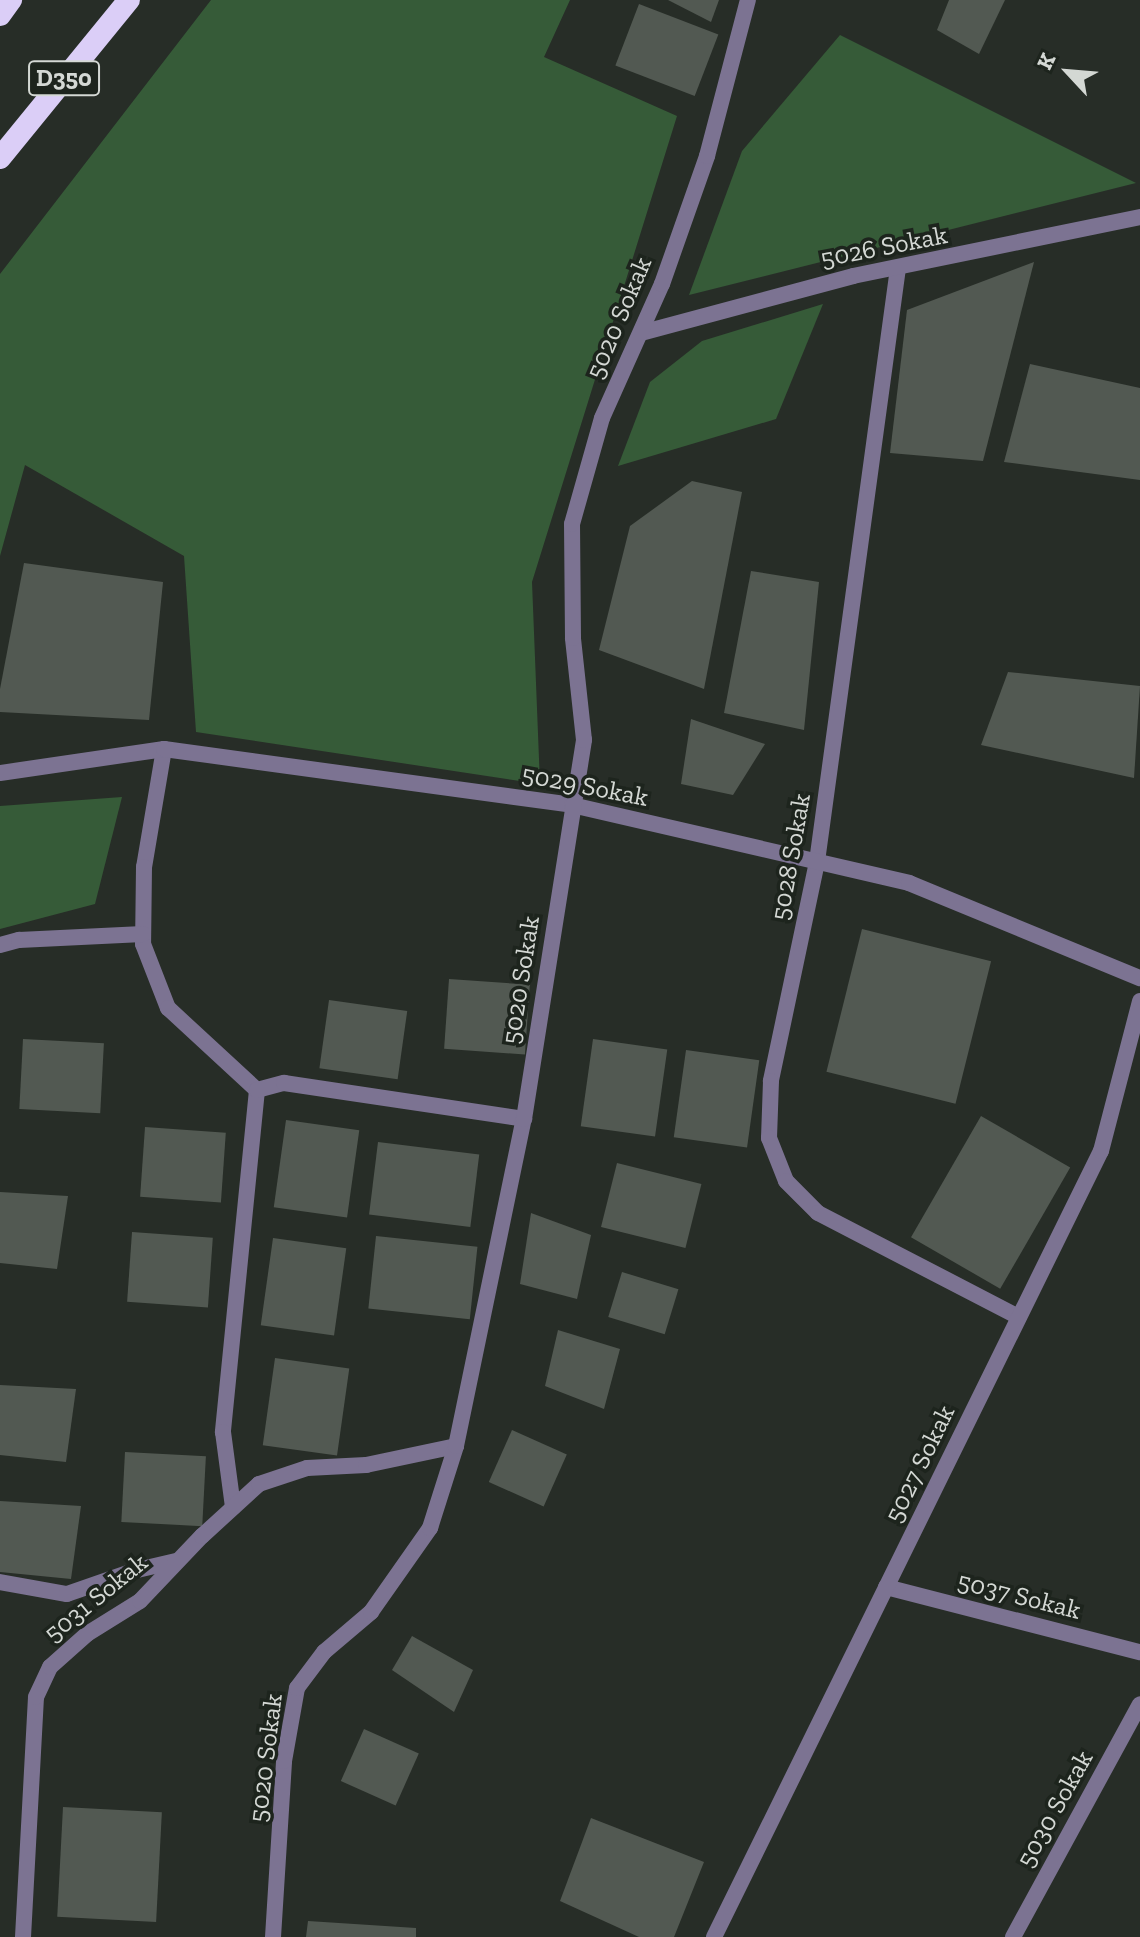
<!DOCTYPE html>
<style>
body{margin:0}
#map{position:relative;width:1140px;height:1937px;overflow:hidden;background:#272d27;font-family:"Zilla Slab",serif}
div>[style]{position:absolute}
.green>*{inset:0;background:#365b38}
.building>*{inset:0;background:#525952;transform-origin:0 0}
.minor>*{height:16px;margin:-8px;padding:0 8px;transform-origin:8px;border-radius:8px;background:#7c7392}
.trunk>*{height:22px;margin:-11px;padding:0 11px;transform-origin:11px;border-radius:11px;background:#dbcef7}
span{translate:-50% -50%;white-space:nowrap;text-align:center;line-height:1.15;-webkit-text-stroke:7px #1d241d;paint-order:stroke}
.shield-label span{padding:2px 6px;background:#1d241d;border:2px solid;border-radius:6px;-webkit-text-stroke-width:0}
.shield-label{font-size:24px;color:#d4d8d4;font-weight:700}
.street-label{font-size:26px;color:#d4d8d4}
.north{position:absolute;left:1028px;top:32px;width:80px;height:80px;-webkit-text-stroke:6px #1d241d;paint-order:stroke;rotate:296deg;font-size:22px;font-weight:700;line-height:32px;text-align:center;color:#d4d8d4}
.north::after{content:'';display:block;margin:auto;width:28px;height:36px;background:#d4d8d4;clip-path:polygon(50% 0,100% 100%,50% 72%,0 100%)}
</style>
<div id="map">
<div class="green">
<i style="clip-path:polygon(211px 0,570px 0,544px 57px,677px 116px,532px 582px,540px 784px,196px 732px,184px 556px,25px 465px,0 556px,0 274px)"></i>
<i style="clip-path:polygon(840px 35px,1136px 183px,689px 295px,742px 151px)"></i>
<i style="clip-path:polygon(823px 304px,776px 419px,618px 466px,650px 382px,702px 341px)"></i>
<i style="clip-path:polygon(122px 797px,95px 904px,0 929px,0 806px)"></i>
</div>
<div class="building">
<i style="clip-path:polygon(668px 0,719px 0,711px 22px)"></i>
<i style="clip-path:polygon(949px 0,1005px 0,979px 54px,937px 30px)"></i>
<i style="left:639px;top:4px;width:85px;height:66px;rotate:21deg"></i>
<i style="clip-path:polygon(1034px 262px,983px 461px,890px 453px,907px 310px)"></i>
<i style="clip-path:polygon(1030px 364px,1140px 388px,1140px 480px,1004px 462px)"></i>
<i style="clip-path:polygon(692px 481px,742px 492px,704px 689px,599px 650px,630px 526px)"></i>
<i style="clip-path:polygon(24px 563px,163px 582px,149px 720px,0 712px,0 689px)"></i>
<i style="clip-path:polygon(751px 571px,819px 582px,804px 730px,724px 713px)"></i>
<i style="clip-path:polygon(1008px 672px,1140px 686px,1134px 778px,981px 745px)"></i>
<i style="clip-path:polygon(691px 719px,765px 744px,733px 795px,681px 784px)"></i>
<i style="left:862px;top:929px;width:133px;height:147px;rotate:14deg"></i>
<i style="left:449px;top:979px;width:81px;height:70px;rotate:4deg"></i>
<i style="left:329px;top:1000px;width:79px;height:69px;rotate:8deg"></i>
<i style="left:23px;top:1039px;width:81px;height:70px;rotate:3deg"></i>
<i style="left:593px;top:1039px;width:75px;height:88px;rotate:8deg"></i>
<i style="left:686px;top:1050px;width:74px;height:88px;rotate:8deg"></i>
<i style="left:981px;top:1116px;width:103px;height:140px;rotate:30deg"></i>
<i style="left:286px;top:1120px;width:74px;height:88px;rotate:8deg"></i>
<i style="left:145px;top:1127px;width:81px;height:70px;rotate:4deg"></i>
<i style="left:378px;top:1142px;width:102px;height:73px;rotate:7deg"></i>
<i style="left:617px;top:1163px;width:87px;height:66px;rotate:14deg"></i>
<i style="clip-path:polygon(0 1192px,68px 1196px,57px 1269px,0 1263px)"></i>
<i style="clip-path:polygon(531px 1213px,591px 1235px,577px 1299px,520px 1284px)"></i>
<i style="left:132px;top:1232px;width:81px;height:70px;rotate:4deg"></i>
<i style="left:376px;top:1236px;width:102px;height:73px;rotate:6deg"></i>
<i style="left:273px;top:1238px;width:74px;height:88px;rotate:8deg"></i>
<i style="left:622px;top:1272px;width:59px;height:47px;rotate:17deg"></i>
<i style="clip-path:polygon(558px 1330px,620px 1349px,604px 1409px,545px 1386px)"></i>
<i style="left:275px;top:1358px;width:75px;height:88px;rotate:8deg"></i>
<i style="clip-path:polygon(0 1385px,76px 1389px,66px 1462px,0 1455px)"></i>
<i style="left:512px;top:1430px;width:60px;height:57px;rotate:24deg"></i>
<i style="left:125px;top:1452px;width:81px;height:70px;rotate:3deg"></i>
<i style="clip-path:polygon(0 1501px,81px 1506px,71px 1579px,0 1572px)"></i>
<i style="clip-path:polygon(412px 1636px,473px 1670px,454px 1712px,392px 1670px)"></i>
<i style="left:364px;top:1729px;width:60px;height:57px;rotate:24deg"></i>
<i style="left:63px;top:1807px;width:99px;height:110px;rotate:3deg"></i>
<i style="clip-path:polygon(591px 1818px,704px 1862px,674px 1937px,639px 1937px,560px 1901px)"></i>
<i style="clip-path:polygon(308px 1921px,416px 1928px,416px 1937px,306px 1937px)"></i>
</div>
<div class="minor">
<i style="left:898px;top:268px;width:599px;rotate:97.77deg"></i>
<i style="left:817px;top:862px;width:224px;rotate:101.9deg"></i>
<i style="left:771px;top:1081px;width:57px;rotate:92deg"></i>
<i style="left:769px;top:1138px;width:46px;rotate:68.4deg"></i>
<i style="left:786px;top:1181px;width:45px;rotate:45deg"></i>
<i style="left:818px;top:1213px;width:226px;rotate:27.4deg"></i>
<i style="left:641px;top:333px;width:220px;rotate:-15deg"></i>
<i style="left:853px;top:276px;width:293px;rotate:-11.6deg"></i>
<i style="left:164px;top:749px;width:120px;rotate:99.6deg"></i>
<i style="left:144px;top:867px;width:77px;rotate:90.7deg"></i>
<i style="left:143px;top:944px;width:69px;rotate:68.7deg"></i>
<i style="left:168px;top:1008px;width:121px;rotate:42.7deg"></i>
<i style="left:257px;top:1090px;width:344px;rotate:95.7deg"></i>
<i style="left:223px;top:1432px;width:76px;rotate:82.4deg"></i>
<i style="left:0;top:773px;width:166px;rotate:-8.3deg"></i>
<i style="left:164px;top:749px;width:412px;rotate:7.8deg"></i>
<i style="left:572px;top:805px;width:346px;rotate:13deg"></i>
<i style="left:909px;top:883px;width:250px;rotate:22.4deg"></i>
<i style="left:0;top:945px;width:20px;rotate:-15deg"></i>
<i style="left:19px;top:940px;width:124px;rotate:-2.8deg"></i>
<i style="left:257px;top:1090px;width:28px;rotate:-15deg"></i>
<i style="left:284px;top:1083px;width:243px;rotate:8.5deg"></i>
<i style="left:0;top:1582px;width:68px;rotate:10.2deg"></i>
<i style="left:67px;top:1594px;width:70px;rotate:-19.2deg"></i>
<i style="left:133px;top:1571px;width:44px;rotate:-13.1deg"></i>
<i style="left:886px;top:1587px;width:262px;rotate:14.4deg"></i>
<i style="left:23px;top:1937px;width:240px;rotate:-86.9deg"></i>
<i style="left:36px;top:1697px;width:33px;rotate:-65deg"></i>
<i style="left:50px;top:1667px;width:50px;rotate:-41.7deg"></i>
<i style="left:87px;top:1634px;width:62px;rotate:-31.9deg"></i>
<i style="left:140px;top:1601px;width:90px;rotate:-46.4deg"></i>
<i style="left:202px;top:1536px;width:77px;rotate:-42.4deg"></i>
<i style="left:259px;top:1484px;width:51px;rotate:-18.4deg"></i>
<i style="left:307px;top:1468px;width:59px;rotate:-2.9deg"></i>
<i style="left:366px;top:1465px;width:92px;rotate:-11.9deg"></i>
<i style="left:273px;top:1937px;width:176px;rotate:-86.4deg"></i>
<i style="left:284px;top:1761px;width:74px;rotate:-79.9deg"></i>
<i style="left:297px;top:1688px;width:45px;rotate:-53.1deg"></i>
<i style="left:324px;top:1652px;width:62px;rotate:-40.4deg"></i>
<i style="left:371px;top:1612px;width:103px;rotate:-54.9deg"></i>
<i style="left:430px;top:1528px;width:86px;rotate:-72.4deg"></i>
<i style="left:456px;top:1446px;width:334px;rotate:-78.3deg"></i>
<i style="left:524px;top:1119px;width:384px;rotate:-81deg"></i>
<i style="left:584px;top:740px;width:103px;rotate:-96.2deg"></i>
<i style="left:573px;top:638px;width:114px;rotate:-90.5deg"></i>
<i style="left:572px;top:524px;width:110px;rotate:-74.2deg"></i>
<i style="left:602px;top:418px;width:147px;rotate:-65.9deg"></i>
<i style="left:662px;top:284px;width:136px;rotate:-70.6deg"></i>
<i style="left:707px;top:156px;width:161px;rotate:-75.3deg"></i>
<i style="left:714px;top:1937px;width:876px;rotate:-63.79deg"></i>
<i style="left:1101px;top:1151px;width:155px;rotate:-75.4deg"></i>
<i style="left:1013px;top:1937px;width:265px;rotate:-61.4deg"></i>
</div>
<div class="trunk">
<i style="left:0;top:15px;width:19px;rotate:-54deg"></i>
<i style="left:0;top:158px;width:204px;rotate:-50.8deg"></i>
</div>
<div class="shield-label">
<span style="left:64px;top:78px">D350</span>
</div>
<div class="street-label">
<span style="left:884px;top:247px;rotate:-11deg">5026 Sokak</span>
<span style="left:619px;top:318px;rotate:-67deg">5020 Sokak</span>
<span style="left:585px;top:786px;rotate:11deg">5029 Sokak</span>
<span style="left:791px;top:857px;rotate:-80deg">5028 Sokak</span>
<span style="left:521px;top:980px;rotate:-81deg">5020 Sokak</span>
<span style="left:920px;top:1464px;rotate:-64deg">5027 Sokak</span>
<span style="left:1019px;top:1596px;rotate:14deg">5037 Sokak</span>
<span style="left:96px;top:1598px;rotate:-39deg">5031 Sokak</span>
<span style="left:266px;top:1758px;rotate:-83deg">5020 Sokak</span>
<span style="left:1055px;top:1809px;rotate:-61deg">5030 Sokak</span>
</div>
<div class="north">K</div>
</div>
